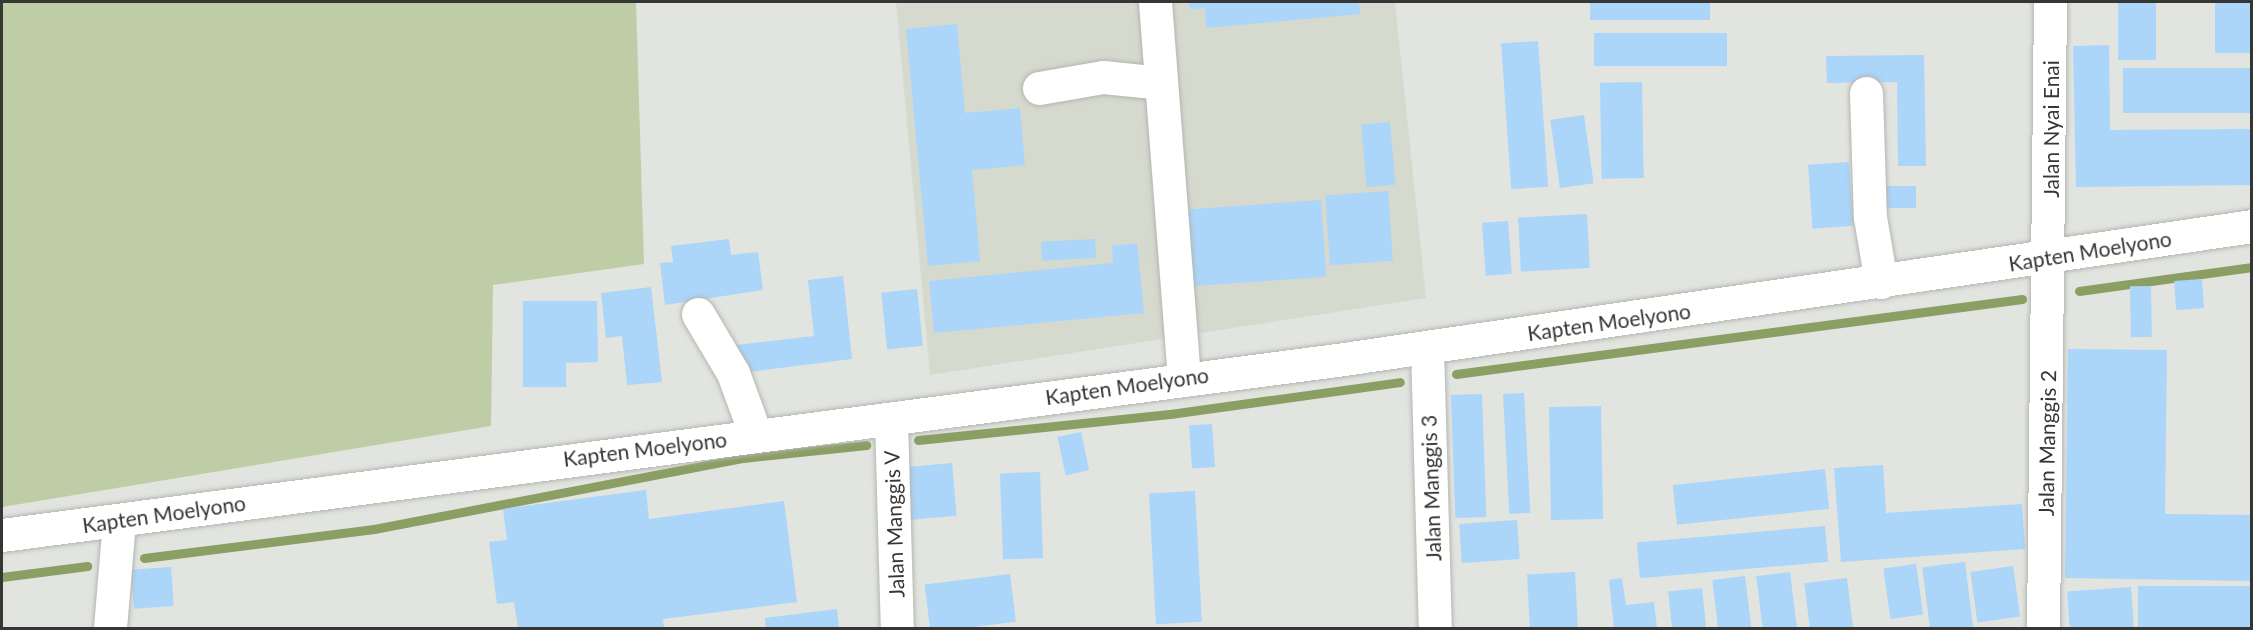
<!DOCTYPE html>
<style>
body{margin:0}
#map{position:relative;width:2253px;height:630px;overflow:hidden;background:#e2e4df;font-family:Lato,sans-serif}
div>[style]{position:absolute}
.built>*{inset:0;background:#d6dace}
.green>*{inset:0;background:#bfcda6}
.stream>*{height:9px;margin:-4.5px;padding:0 4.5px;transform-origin:4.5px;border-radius:4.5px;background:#8b9e63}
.building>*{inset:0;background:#abd5f9;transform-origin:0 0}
.roads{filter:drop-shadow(0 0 2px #b4b6b1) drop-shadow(0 0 2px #b4b6b1)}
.minor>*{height:33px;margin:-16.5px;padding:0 16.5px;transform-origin:16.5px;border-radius:16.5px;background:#fff}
span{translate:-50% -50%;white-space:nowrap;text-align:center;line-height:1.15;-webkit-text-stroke:4.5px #fff;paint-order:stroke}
.street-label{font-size:21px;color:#363735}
.frame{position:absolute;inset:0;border:3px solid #363735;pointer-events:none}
</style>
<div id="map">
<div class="built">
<i style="clip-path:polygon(896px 2px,1395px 2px,1426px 298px,930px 375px)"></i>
</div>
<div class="green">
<i style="clip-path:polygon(2px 2px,636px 2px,644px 264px,493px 285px,491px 426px,2px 507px)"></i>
</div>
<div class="stream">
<i style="left:2079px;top:291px;width:175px;rotate:-7.9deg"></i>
<i style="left:1456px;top:374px;width:571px;rotate:-7.55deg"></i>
<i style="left:918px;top:440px;width:253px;rotate:-5.9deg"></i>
<i style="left:1170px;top:414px;width:232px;rotate:-7.9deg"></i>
<i style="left:144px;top:558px;width:232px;rotate:-7.2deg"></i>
<i style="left:374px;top:529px;width:376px;rotate:-10.9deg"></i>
<i style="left:743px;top:458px;width:124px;rotate:-6deg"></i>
<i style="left:2px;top:577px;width:86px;rotate:-7.4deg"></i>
</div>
<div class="building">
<i style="clip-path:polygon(1189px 2px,1359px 2px,1360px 14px,1206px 28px,1205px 8px,1190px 9px)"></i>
<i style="left:1590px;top:2px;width:120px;height:18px"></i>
<i style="left:2118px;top:2px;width:38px;height:58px"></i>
<i style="left:2215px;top:2px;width:37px;height:51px"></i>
<i style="clip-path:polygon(957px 24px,965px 113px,1020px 108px,1025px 165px,972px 170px,980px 261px,928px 266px,906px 29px)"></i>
<i style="left:1727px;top:33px;width:33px;height:133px;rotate:90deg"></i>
<i style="left:1538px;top:41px;width:146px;height:37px;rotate:86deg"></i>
<i style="clip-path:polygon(2109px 45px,2110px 130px,2252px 129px,2252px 185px,2076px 187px,2073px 46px)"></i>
<i style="clip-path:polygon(1924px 55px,1926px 166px,1898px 166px,1897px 82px,1827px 83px,1826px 56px)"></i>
<i style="left:2252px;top:68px;width:45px;height:129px;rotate:90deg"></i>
<i style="left:1642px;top:82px;width:96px;height:42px;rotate:89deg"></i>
<i style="left:1584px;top:115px;width:69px;height:34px;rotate:82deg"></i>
<i style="left:1390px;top:122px;width:63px;height:29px;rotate:85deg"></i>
<i style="left:1849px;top:162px;width:64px;height:41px;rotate:86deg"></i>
<i style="left:1885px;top:186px;width:31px;height:22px"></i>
<i style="left:1388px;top:191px;width:70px;height:63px;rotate:86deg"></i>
<i style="left:1321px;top:200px;width:77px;height:138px;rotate:86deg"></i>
<i style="left:1587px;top:214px;width:54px;height:69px;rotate:87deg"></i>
<i style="left:1508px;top:221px;width:53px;height:26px;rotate:86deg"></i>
<i style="clip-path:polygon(729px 239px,731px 255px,758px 252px,763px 290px,665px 305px,660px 263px,673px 262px,671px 246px)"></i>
<i style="left:1095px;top:239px;width:19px;height:54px;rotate:87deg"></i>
<i style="clip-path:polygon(1137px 243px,1144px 313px,934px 333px,929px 281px,1113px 263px,1112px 246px)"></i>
<i style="clip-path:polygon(843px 276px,852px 359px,740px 373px,736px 345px,814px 336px,808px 280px)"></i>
<i style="left:2202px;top:279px;width:29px;height:28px;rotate:86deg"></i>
<i style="left:2151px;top:286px;width:51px;height:21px;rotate:89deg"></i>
<i style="clip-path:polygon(651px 287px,662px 382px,627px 385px,622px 336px,606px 338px,601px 293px)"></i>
<i style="left:917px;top:289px;width:57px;height:36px;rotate:84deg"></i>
<i style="clip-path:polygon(523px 301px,597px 301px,598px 362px,566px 363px,566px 387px,523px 387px)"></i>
<i style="clip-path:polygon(2068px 349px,2167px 350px,2165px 514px,2252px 515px,2252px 581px,2065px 578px)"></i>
<i style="left:1524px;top:393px;width:120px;height:21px;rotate:87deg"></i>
<i style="left:1482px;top:394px;width:123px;height:31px;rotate:88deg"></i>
<i style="left:1601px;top:406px;width:113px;height:52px;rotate:89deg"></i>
<i style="left:1212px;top:424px;width:43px;height:23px;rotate:86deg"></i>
<i style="left:1081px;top:432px;width:39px;height:24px;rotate:78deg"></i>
<i style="left:952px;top:463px;width:53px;height:48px;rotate:85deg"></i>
<i style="clip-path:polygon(1883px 465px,1886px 513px,2022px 504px,2025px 549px,1841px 562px,1834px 468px)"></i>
<i style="left:1825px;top:469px;width:40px;height:153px;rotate:84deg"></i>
<i style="left:1040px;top:472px;width:86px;height:40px;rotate:88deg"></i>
<i style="clip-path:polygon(646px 490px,649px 519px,784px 501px,797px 602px,663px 619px,664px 628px,518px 628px,514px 602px,497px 604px,489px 542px,507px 540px,503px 509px)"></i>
<i style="left:1195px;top:491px;width:131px;height:46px;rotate:87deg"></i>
<i style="left:1517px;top:520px;width:39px;height:58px;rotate:86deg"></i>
<i style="left:1825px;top:526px;width:36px;height:189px;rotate:85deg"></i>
<i style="left:1965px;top:562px;width:65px;height:43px;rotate:83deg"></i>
<i style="left:1916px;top:564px;width:51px;height:33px;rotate:82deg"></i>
<i style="left:2013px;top:566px;width:51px;height:43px;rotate:82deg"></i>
<i style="left:171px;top:567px;width:39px;height:40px;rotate:86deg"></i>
<i style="left:1575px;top:572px;width:56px;height:48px;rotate:87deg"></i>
<i style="left:1790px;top:572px;width:56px;height:34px;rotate:83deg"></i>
<i style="left:1010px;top:574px;width:48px;height:86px;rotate:83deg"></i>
<i style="left:1745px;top:576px;width:52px;height:33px;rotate:83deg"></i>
<i style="clip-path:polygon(1622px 578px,1626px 605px,1654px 602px,1657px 628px,1614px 628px,1609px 580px)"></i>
<i style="left:1847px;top:578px;width:50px;height:43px;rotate:83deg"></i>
<i style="left:2252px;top:586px;width:42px;height:114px;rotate:90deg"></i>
<i style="left:2131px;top:587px;width:40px;height:64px;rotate:86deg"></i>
<i style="left:1702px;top:588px;width:40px;height:34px;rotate:84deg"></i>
<i style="clip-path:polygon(837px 609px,839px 628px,766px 628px,765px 618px)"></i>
</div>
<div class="roads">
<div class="minor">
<i style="left:1155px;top:2px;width:377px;rotate:85.6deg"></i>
<i style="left:1039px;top:88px;width:65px;rotate:-9.8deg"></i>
<i style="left:1103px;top:77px;width:58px;rotate:5.9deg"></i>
<i style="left:1866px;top:93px;width:124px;rotate:88.2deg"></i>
<i style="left:1870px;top:217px;width:66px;rotate:80.4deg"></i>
<i style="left:698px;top:314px;width:69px;rotate:59.3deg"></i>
<i style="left:733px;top:373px;width:67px;rotate:69.9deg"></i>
<i style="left:1427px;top:348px;width:280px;rotate:88.4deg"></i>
<i style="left:891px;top:419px;width:209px;rotate:88.4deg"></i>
<i style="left:2px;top:535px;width:1346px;rotate:-7.47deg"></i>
<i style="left:1337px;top:360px;width:925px;rotate:-8.33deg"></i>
<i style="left:110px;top:628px;width:107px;rotate:-85.2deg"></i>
<i style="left:2043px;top:628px;width:626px;rotate:-89.36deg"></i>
</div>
</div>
<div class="street-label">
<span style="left:2051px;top:129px;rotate:-90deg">Jalan Nyai Enai</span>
<span style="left:2090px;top:251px;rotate:-9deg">Kapten Moelyono</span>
<span style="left:1609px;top:322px;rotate:-8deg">Kapten Moelyono</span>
<span style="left:1127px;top:386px;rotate:-8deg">Kapten Moelyono</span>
<span style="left:2047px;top:443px;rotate:-89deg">Jalan Manggis 2</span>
<span style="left:645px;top:449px;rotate:-7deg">Kapten Moelyono</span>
<span style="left:1431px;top:488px;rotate:-92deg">Jalan Manggis 3</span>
<span style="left:164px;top:514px;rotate:-8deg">Kapten Moelyono</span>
<span style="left:894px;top:524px;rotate:-92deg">Jalan Manggis V</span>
</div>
<div class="frame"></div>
</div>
